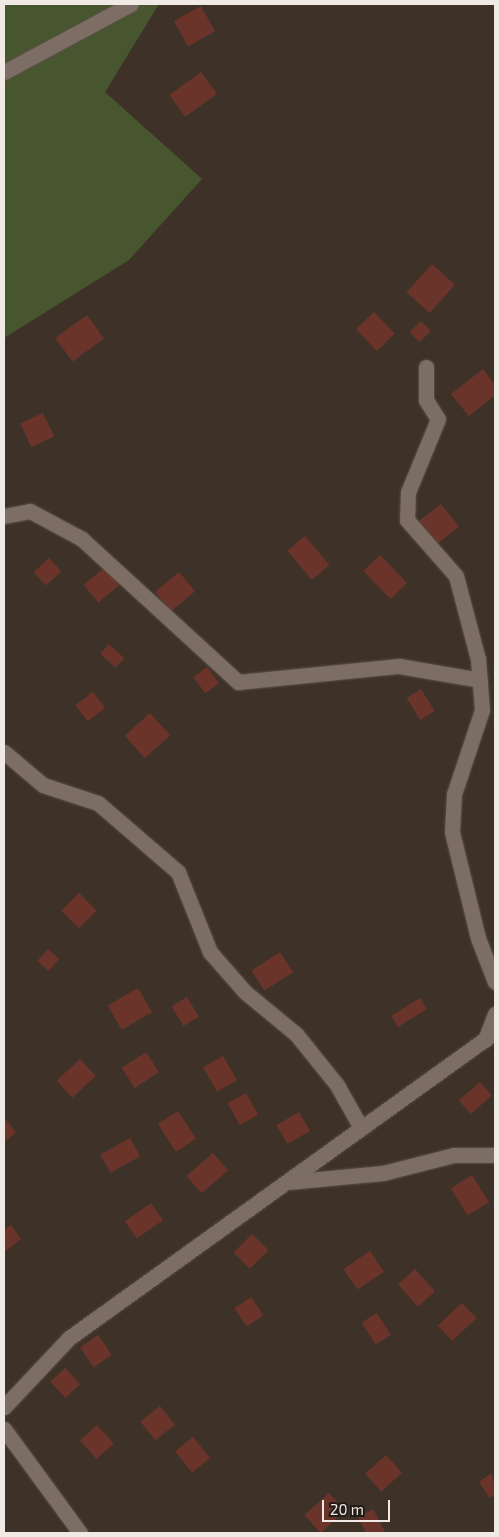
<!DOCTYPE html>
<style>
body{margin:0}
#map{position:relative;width:499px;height:1537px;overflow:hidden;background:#3e3228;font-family:"Exo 2",sans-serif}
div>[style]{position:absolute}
.green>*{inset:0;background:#48562f}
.building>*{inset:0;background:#6b342a;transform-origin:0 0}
.roads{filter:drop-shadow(0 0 1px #5a5048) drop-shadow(0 0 1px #5a5048)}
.street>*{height:15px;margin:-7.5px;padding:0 7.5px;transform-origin:7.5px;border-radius:7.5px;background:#7c6e64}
span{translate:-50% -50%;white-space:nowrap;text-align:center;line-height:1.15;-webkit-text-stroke:5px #211b17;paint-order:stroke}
.frame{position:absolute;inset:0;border:5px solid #f1e9e3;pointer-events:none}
.scale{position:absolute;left:322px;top:1500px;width:68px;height:22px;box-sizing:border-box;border:2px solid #f1e9e3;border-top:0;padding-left:6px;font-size:15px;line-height:18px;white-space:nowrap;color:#f1e9e3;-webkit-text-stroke:4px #211b17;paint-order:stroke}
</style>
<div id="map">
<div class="green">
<i style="clip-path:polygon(4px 4px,159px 4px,105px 92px,202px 179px,129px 260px,4px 338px)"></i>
</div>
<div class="building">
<i style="left:201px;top:6px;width:29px;height:31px;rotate:61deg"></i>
<i style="left:201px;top:72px;width:27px;height:39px;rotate:54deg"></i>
<i style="left:432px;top:264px;width:31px;height:38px;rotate:42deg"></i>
<i style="left:374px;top:312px;width:30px;height:25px;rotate:46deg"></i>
<i style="left:87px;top:315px;width:29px;height:39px;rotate:54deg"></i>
<i style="left:421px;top:321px;width:14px;height:16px;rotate:45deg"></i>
<i style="clip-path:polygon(483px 369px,495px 385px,495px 395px,469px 416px,451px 394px)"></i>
<i style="left:43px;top:413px;width:26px;height:25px;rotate:65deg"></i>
<i style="left:441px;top:504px;width:29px;height:35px;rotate:52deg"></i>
<i style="left:305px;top:536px;width:38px;height:23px;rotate:50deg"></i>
<i style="left:380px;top:555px;width:39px;height:23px;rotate:46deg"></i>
<i style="left:49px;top:558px;width:18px;height:21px;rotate:47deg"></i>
<i style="left:105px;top:567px;width:23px;height:28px;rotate:50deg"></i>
<i style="left:179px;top:572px;width:25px;height:31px;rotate:50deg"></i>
<i style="left:109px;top:644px;width:21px;height:13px;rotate:43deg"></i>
<i style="left:207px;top:667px;width:20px;height:17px;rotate:53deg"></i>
<i style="left:421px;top:689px;width:26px;height:17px;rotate:58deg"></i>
<i style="left:93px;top:692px;width:20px;height:22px;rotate:53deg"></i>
<i style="left:150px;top:713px;width:30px;height:34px;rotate:48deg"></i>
<i style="left:79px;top:893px;width:25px;height:25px;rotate:45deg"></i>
<i style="left:48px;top:949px;width:15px;height:16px;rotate:42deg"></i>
<i style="left:280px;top:952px;width:24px;height:34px;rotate:57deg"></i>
<i style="left:138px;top:988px;width:28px;height:35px;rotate:60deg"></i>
<i style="left:187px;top:997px;width:23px;height:18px;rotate:59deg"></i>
<i style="left:420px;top:998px;width:13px;height:34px;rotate:58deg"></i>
<i style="left:146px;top:1052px;width:24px;height:29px;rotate:57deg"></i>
<i style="left:223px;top:1056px;width:28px;height:23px;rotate:60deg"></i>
<i style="left:80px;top:1059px;width:23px;height:32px;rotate:47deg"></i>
<i style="left:480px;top:1082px;width:18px;height:28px;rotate:49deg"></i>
<i style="left:246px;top:1093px;width:25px;height:21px;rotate:61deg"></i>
<i style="left:178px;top:1111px;width:33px;height:24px;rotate:57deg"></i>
<i style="left:299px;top:1112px;width:22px;height:26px;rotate:60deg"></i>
<i style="clip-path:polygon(4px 1117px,16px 1133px,4px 1142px)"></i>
<i style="left:130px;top:1138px;width:21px;height:34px;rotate:61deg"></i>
<i style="left:213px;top:1153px;width:23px;height:35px;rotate:49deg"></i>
<i style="left:472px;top:1175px;width:32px;height:25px;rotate:58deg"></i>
<i style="left:151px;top:1203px;width:21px;height:32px;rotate:55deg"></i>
<i style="clip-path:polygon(11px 1225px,21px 1239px,4px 1252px,4px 1230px)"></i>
<i style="left:252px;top:1234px;width:23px;height:26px;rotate:45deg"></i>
<i style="left:370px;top:1251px;width:25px;height:32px;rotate:56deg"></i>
<i style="left:415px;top:1269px;width:30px;height:23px;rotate:48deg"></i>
<i style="left:251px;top:1297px;width:22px;height:20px;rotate:56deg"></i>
<i style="left:462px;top:1303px;width:21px;height:33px;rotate:47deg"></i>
<i style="left:377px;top:1313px;width:26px;height:18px;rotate:58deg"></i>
<i style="left:98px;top:1335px;width:24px;height:22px;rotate:55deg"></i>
<i style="left:65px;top:1368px;width:22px;height:20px;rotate:47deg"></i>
<i style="left:160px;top:1406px;width:24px;height:25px;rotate:52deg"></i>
<i style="left:97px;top:1425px;width:25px;height:23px;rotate:48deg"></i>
<i style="left:193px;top:1437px;width:27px;height:23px;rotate:51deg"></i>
<i style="left:386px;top:1455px;width:24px;height:28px;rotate:48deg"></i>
<i style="clip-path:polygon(492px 1473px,495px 1495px,490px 1498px,479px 1482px)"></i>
<i style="left:329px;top:1493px;width:24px;height:33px;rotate:48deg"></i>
<i style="clip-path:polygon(373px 1509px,385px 1532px,382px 1533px,366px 1533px,358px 1517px)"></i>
</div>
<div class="roads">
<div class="street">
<i style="left:4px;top:72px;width:144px;rotate:-28.2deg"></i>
<i style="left:426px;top:367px;width:33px;rotate:90deg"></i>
<i style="left:426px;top:400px;width:22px;rotate:58deg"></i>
<i style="left:438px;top:419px;width:79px;rotate:112.3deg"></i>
<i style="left:408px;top:492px;width:28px;rotate:92deg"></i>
<i style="left:407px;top:520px;width:74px;rotate:48.8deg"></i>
<i style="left:456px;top:576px;width:86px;rotate:75.2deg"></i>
<i style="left:478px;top:659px;width:51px;rotate:85.5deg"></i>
<i style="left:482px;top:710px;width:89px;rotate:108.4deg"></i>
<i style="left:454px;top:794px;width:38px;rotate:93deg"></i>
<i style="left:452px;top:832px;width:109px;rotate:76.2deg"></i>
<i style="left:478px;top:938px;width:47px;rotate:68.9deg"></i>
<i style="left:4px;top:516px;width:26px;rotate:-11deg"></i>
<i style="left:30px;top:511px;width:59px;rotate:28.3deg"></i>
<i style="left:82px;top:539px;width:212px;rotate:42.5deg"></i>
<i style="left:238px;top:682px;width:162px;rotate:-5.7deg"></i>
<i style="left:399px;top:666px;width:82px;rotate:9.8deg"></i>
<i style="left:4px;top:752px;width:51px;rotate:40.2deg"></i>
<i style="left:43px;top:785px;width:58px;rotate:18.1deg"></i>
<i style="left:98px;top:803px;width:106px;rotate:40.8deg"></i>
<i style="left:178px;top:872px;width:86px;rotate:68.2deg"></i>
<i style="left:210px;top:952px;width:53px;rotate:48.8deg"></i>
<i style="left:245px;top:992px;width:66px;rotate:39.5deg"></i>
<i style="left:296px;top:1034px;width:65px;rotate:51.2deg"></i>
<i style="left:337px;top:1085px;width:47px;rotate:60.7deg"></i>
<i style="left:485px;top:1040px;width:28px;rotate:-69deg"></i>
<i style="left:288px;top:1182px;width:95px;rotate:-5.4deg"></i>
<i style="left:383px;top:1173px;width:73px;rotate:-14.2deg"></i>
<i style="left:454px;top:1155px;width:41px"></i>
<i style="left:4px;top:1407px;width:95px;rotate:-46.7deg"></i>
<i style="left:69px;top:1338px;width:525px;rotate:-35.69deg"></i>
<i style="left:4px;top:1429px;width:129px;rotate:53.8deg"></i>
</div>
</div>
<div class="frame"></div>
<div class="scale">20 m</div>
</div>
